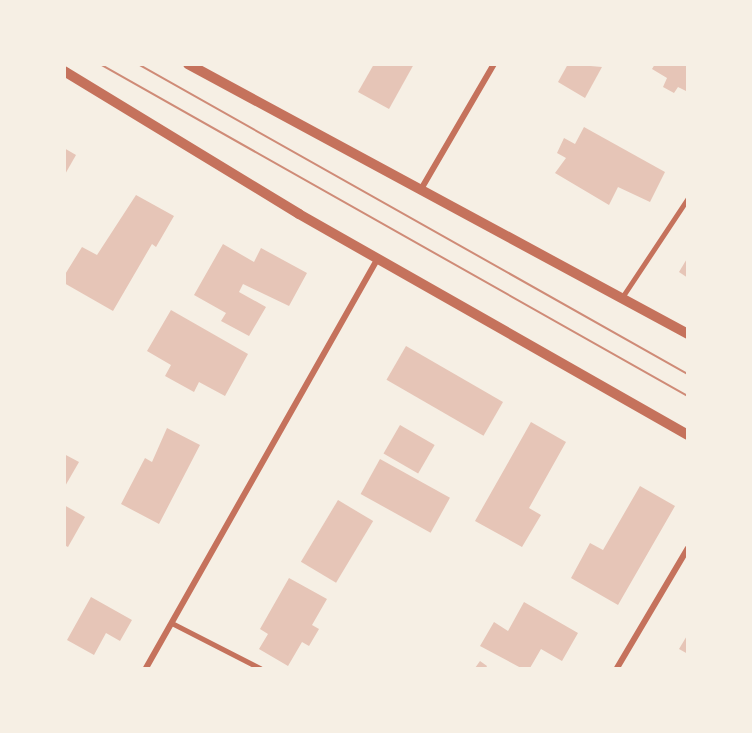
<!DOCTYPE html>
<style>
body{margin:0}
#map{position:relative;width:752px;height:733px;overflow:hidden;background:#f6efe4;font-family:Signika,sans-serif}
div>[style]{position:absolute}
.building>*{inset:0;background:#e6c5b7;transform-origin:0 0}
.service>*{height:4.5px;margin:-2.25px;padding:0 2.25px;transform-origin:2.25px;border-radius:2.25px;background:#c5725c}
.minor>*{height:6px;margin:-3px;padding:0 3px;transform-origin:3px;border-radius:3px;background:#c5725c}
.tertiary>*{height:10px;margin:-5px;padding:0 5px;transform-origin:5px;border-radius:5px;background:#c5725c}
.tram>*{height:1.5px;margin:-0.75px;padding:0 0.75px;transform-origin:0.75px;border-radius:0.75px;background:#cf8b77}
span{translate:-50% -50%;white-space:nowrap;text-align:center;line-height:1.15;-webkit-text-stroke:6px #f6efe4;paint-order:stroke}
.frame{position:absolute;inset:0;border:66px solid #f6efe4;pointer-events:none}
</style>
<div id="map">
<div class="building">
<i style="clip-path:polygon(374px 64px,414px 64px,389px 109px,358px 92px)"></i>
<i style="clip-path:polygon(568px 64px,602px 67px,585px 98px,558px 82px)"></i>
<i style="clip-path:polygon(655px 64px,688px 64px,688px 92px,678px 87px,674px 93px,663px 87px,667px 78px,652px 69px)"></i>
<i style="clip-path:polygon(584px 127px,665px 172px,650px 202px,618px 187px,609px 205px,555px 173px,566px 158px,557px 153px,564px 138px,575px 144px)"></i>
<i style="clip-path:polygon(64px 148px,76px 155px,64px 176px)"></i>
<i style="clip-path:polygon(136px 195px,174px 216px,156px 247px,152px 244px,113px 311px,64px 283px,64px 276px,82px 247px,97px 255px)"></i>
<i style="clip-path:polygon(223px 244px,254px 262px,261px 248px,307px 273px,289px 306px,243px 284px,239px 292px,266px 307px,249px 336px,221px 321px,226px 313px,194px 295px)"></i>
<i style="clip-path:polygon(688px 257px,688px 278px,679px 272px)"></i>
<i style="clip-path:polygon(171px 310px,248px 354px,225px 396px,199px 382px,194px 392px,165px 376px,171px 365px,147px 351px)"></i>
<i style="left:406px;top:346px;width:112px;height:39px;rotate:30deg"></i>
<i style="clip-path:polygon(531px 422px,566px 442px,529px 508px,541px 515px,522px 547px,475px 521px)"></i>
<i style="left:400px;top:425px;width:40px;height:33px;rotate:30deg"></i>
<i style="clip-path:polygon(167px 428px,200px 445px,159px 524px,121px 504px,145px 458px,152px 462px)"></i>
<i style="clip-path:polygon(64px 454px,79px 462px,64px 488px)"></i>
<i style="left:380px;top:459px;width:80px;height:40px;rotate:29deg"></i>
<i style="clip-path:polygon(640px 486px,675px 506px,618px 605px,571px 578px,590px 543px,603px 550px)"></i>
<i style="left:338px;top:500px;width:41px;height:72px;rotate:31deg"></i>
<i style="clip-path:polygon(64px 505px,85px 517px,68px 547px,64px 545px)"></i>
<i style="clip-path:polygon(289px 578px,327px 599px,312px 625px,319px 629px,309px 646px,302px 642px,288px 666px,259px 649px,268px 634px,260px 629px)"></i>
<i style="clip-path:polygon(91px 597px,132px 620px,120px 641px,106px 633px,94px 655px,67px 640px)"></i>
<i style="clip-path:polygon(524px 602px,578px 633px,562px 661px,541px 649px,530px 668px,521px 668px,480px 646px,494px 622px,508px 631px)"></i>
<i style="clip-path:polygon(688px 634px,688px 654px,679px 649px)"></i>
<i style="clip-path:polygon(480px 661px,487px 666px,486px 668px,475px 668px)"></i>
</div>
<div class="service">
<i style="left:621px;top:299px;width:121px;rotate:-56.4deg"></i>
<i style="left:172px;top:623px;width:99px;rotate:27.1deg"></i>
</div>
<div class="minor">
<i style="left:420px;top:191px;width:147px;rotate:-59.8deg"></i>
<i style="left:146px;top:668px;width:470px;rotate:-60.5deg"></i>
<i style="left:617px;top:668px;width:139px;rotate:-59.4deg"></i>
</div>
<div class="tertiary">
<i style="left:188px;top:64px;width:568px;rotate:28.37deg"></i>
<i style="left:64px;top:71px;width:275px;rotate:31.3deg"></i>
<i style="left:299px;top:214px;width:447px;rotate:29.6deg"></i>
</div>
<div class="tram">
<i style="left:100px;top:64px;width:675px;rotate:29.45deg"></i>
<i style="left:138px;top:64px;width:631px;rotate:29.41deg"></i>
</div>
<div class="frame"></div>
</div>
